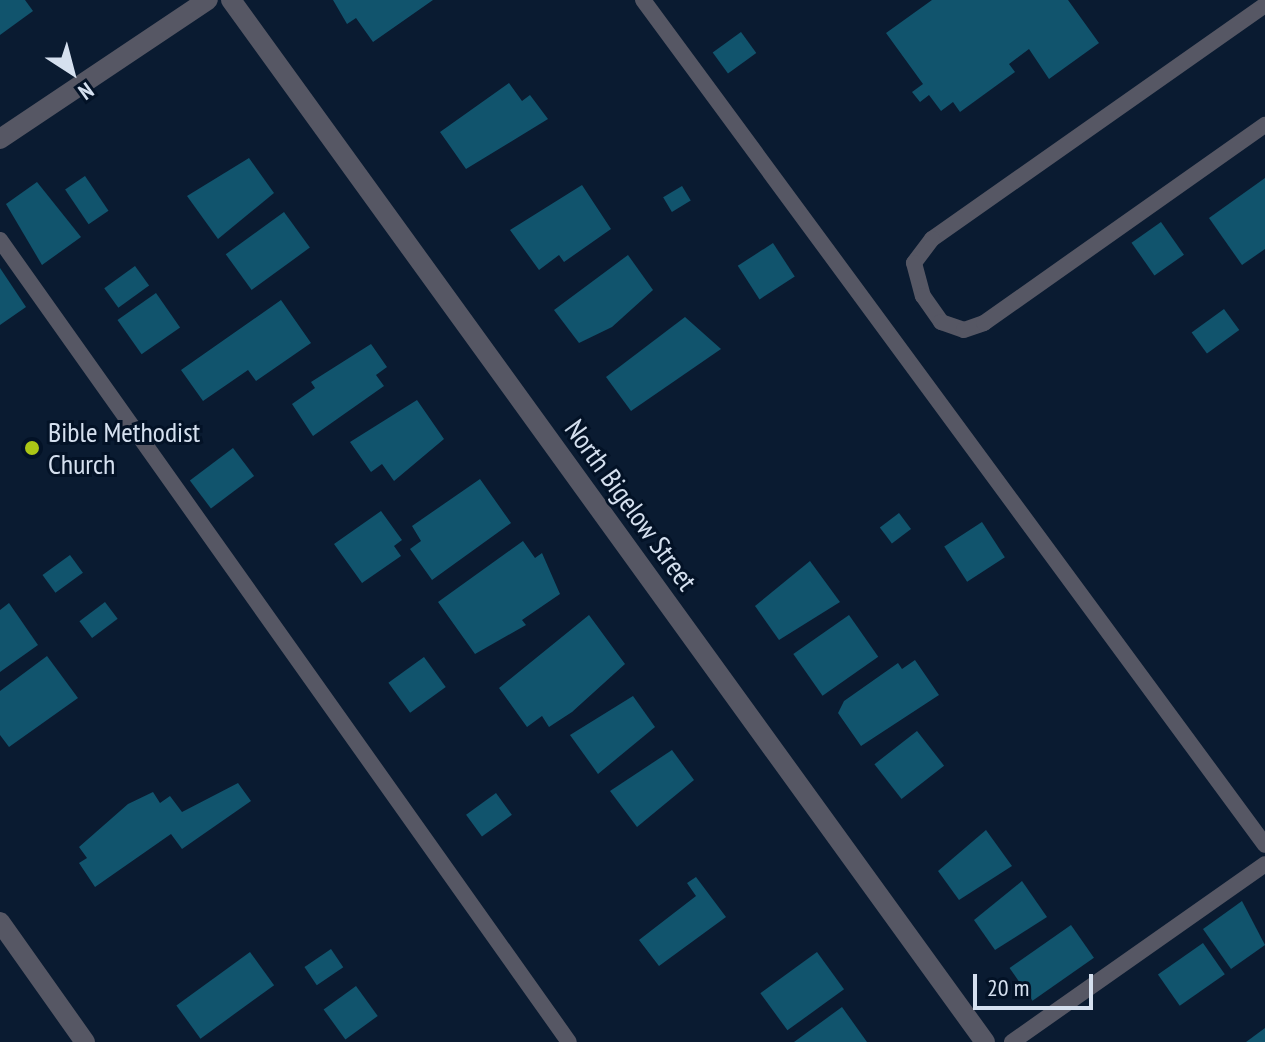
<!DOCTYPE html>
<style>
body{margin:0}
#map{position:relative;width:1265px;height:1042px;overflow:hidden;background:#0a1b31;font-family:"PT Sans Narrow",sans-serif}
div>[style]{position:absolute}
.building>*{inset:0;background:#11546d;transform-origin:0 0}
.lane>*{height:16px;margin:-8px;padding:0 8px;transform-origin:8px;border-radius:8px;background:#565764}
.street>*{height:20px;margin:-10px;padding:0 10px;transform-origin:10px;border-radius:10px;background:#565764}
.dots>*{width:22px;height:22px;translate:-50% -50%;box-sizing:border-box;border:4px solid #031226;border-radius:50%}
span{translate:-50% -50%;white-space:nowrap;text-align:center;line-height:1.15;-webkit-text-stroke:6px #031226;paint-order:stroke}
.poi-label{font-size:28px;color:#d5e0ef}
.left{translate:0 -50%;text-align:left}
.street-label{font-size:28px;color:#d5e0ef}
.north{position:absolute;left:32px;top:32px;width:80px;height:80px;-webkit-text-stroke:6px #031226;paint-order:stroke;rotate:144deg;font-size:22px;font-weight:700;line-height:32px;text-align:center;color:#d5e0ef}
.north::after{content:'';display:block;margin:auto;width:28px;height:36px;background:#d5e0ef;clip-path:polygon(50% 0,100% 100%,50% 72%,0 100%)}
.scale{position:absolute;left:973px;top:974px;width:120px;height:36px;box-sizing:border-box;border:4px solid #d5e0ef;border-top:0;padding-left:10px;font-size:24px;line-height:28px;white-space:nowrap;color:#d5e0ef;-webkit-text-stroke:6px #031226;paint-order:stroke}
</style>
<div id="map">
<div class="building">
<i style="clip-path:polygon(0 0,25px 0,33px 11px,0 35px)"></i>
<i style="clip-path:polygon(333px 0,433px 0,373px 42px,356px 18px,347px 24px)"></i>
<i style="clip-path:polygon(932px 0,1068px 0,1099px 43px,1049px 79px,1029px 49px,1009px 64px,1015px 72px,960px 112px,953px 102px,941px 111px,929px 95px,920px 102px,912px 92px,923px 84px,886px 33px)"></i>
<i style="left:741px;top:32px;width:26px;height:35px;rotate:54deg"></i>
<i style="clip-path:polygon(509px 83px,522px 101px,530px 95px,548px 119px,466px 169px,440px 132px)"></i>
<i style="clip-path:polygon(249px 158px,274px 193px,218px 239px,187px 196px)"></i>
<i style="left:85px;top:176px;width:42px;height:24px;rotate:56deg"></i>
<i style="clip-path:polygon(1265px 178px,1265px 249px,1242px 265px,1209px 218px)"></i>
<i style="clip-path:polygon(37px 182px,81px 237px,42px 265px,6px 204px)"></i>
<i style="clip-path:polygon(582px 185px,611px 229px,564px 262px,559px 255px,539px 270px,510px 230px)"></i>
<i style="left:682px;top:186px;width:17px;height:22px;rotate:59deg"></i>
<i style="left:284px;top:212px;width:44px;height:72px;rotate:54deg"></i>
<i style="left:1161px;top:222px;width:40px;height:36px;rotate:55deg"></i>
<i style="left:773px;top:243px;width:40px;height:42px;rotate:57deg"></i>
<i style="clip-path:polygon(628px 255px,653px 290px,612px 327px,579px 343px,554px 310px)"></i>
<i style="left:135px;top:266px;width:24px;height:38px;rotate:54deg"></i>
<i style="clip-path:polygon(0 268px,26px 307px,0 325px)"></i>
<i style="left:156px;top:293px;width:42px;height:47px;rotate:55deg"></i>
<i style="clip-path:polygon(281px 300px,311px 343px,256px 381px,248px 370px,203px 401px,181px 370px)"></i>
<i style="left:1224px;top:309px;width:26px;height:40px;rotate:54deg"></i>
<i style="clip-path:polygon(685px 317px,721px 349px,631px 411px,606px 377px)"></i>
<i style="clip-path:polygon(371px 344px,387px 367px,376px 375px,384px 386px,313px 436px,292px 404px,315px 388px,311px 382px)"></i>
<i style="clip-path:polygon(417px 400px,444px 439px,394px 481px,382px 464px,371px 472px,350px 442px)"></i>
<i style="left:233px;top:448px;width:35px;height:54px;rotate:53deg"></i>
<i style="clip-path:polygon(480px 479px,511px 523px,432px 580px,410px 549px,421px 541px,412px 526px)"></i>
<i style="clip-path:polygon(381px 511px,402px 540px,394px 546px,401px 556px,362px 583px,334px 544px)"></i>
<i style="left:899px;top:513px;width:20px;height:24px;rotate:53deg"></i>
<i style="left:982px;top:522px;width:42px;height:45px;rotate:57deg"></i>
<i style="clip-path:polygon(523px 541px,535px 558px,542px 553px,560px 594px,522px 620px,526px 625px,475px 654px,438px 602px)"></i>
<i style="left:70px;top:555px;width:22px;height:34px;rotate:54deg"></i>
<i style="clip-path:polygon(810px 561px,840px 602px,779px 640px,755px 606px)"></i>
<i style="left:105px;top:602px;width:21px;height:32px;rotate:53deg"></i>
<i style="clip-path:polygon(9px 603px,38px 645px,0 672px,0 610px)"></i>
<i style="clip-path:polygon(589px 615px,625px 664px,572px 712px,549px 727px,542px 716px,527px 727px,499px 688px)"></i>
<i style="left:849px;top:615px;width:51px;height:68px;rotate:55deg"></i>
<i style="clip-path:polygon(47px 656px,78px 698px,9px 747px,0 735px,0 691px)"></i>
<i style="left:424px;top:657px;width:37px;height:44px;rotate:54deg"></i>
<i style="clip-path:polygon(915px 660px,939px 695px,861px 746px,838px 713px,844px 701px,898px 663px,902px 669px)"></i>
<i style="clip-path:polygon(633px 696px,655px 727px,598px 774px,570px 735px)"></i>
<i style="left:917px;top:731px;width:44px;height:54px;rotate:52deg"></i>
<i style="clip-path:polygon(672px 750px,694px 780px,637px 827px,610px 791px)"></i>
<i style="clip-path:polygon(238px 783px,251px 801px,182px 849px,171px 834px,95px 887px,79px 863px,87px 858px,79px 847px,128px 804px,153px 792px,160px 803px,170px 796px,182px 812px)"></i>
<i style="left:496px;top:793px;width:27px;height:37px;rotate:54deg"></i>
<i style="clip-path:polygon(986px 830px,1012px 866px,959px 900px,938px 871px)"></i>
<i style="clip-path:polygon(696px 877px,726px 917px,659px 966px,639px 940px,696px 896px,687px 883px)"></i>
<i style="clip-path:polygon(1022px 881px,1047px 917px,995px 950px,974px 920px)"></i>
<i style="clip-path:polygon(1242px 901px,1265px 945px,1231px 969px,1203px 929px)"></i>
<i style="left:1071px;top:925px;width:40px;height:75px;rotate:55deg"></i>
<i style="left:1203px;top:943px;width:38px;height:55px;rotate:55deg"></i>
<i style="left:331px;top:949px;width:22px;height:32px;rotate:56deg"></i>
<i style="left:250px;top:952px;width:41px;height:91px;rotate:54deg"></i>
<i style="left:817px;top:952px;width:46px;height:70px;rotate:54deg"></i>
<i style="left:356px;top:986px;width:37px;height:40px;rotate:54deg"></i>
<i style="clip-path:polygon(842px 1007px,867px 1042px,794px 1042px)"></i>
<i style="clip-path:polygon(1265px 1028px,1265px 1042px,1246px 1042px)"></i>
</div>
<div class="lane">
<i style="left:643px;top:0;width:1049px;rotate:53.64deg"></i>
<i style="left:1265px;top:5px;width:407px;rotate:144.9deg"></i>
<i style="left:932px;top:239px;width:30px;rotate:127deg"></i>
<i style="left:914px;top:263px;width:34px;rotate:75deg"></i>
<i style="left:923px;top:296px;width:32px;rotate:55deg"></i>
<i style="left:941px;top:322px;width:24px;rotate:19deg"></i>
<i style="left:964px;top:330px;width:21px;rotate:-19deg"></i>
<i style="left:984px;top:323px;width:344px;rotate:-35.2deg"></i>
<i style="left:0;top:240px;width:983px;rotate:54.65deg"></i>
<i style="left:1012px;top:1042px;width:309px;rotate:-35.1deg"></i>
</div>
<div class="street">
<i style="left:231px;top:0;width:1286px;rotate:54.11deg"></i>
<i style="left:0;top:139px;width:250px;rotate:-33.8deg"></i>
<i style="left:0;top:922px;width:147px;rotate:54.7deg"></i>
</div>
<div class="dots">
<i style="left:32px;top:448px;background:#abc616"></i>
</div>
<div class="poi-label">
<span class="left" style="left:48px;top:448px">Bible Methodist<br>Church</span>
</div>
<div class="street-label">
<span style="left:631px;top:505px;rotate:54deg">North Bigelow Street</span>
</div>
<div class="north">N</div>
<div class="scale">20 m</div>
</div>
